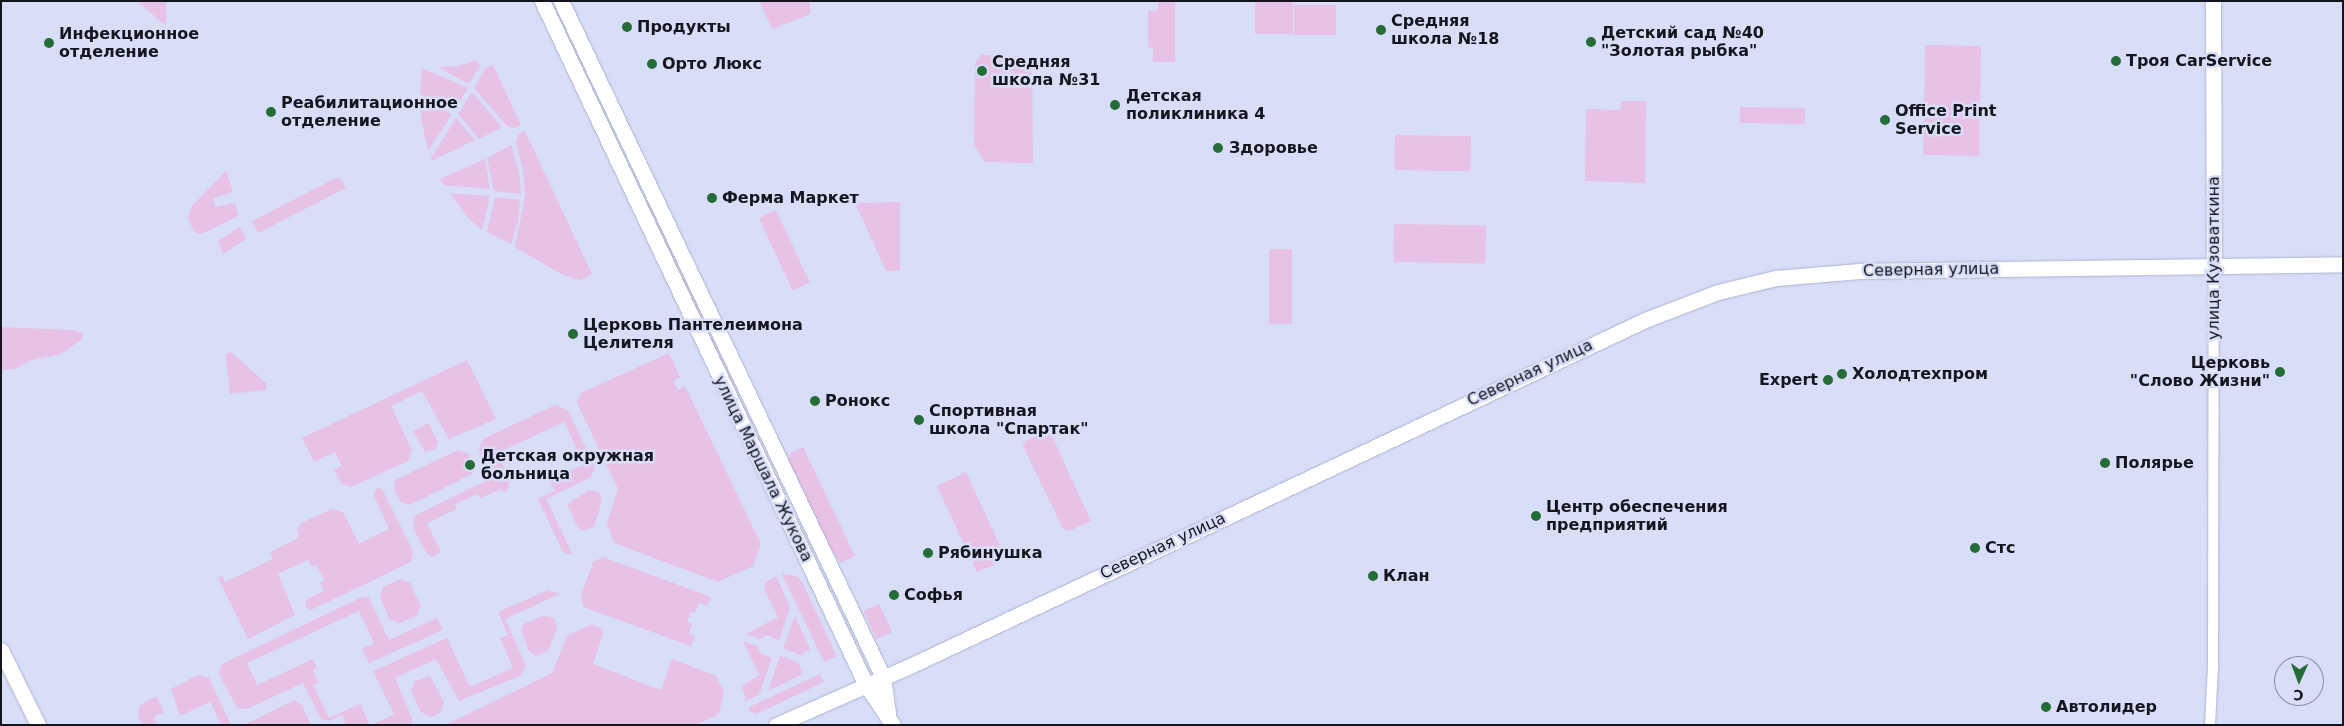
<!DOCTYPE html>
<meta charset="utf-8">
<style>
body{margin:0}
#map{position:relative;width:2344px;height:726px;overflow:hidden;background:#d8def8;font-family:"DejaVu Sans",sans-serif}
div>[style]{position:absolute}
.green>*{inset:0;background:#e7c1e6;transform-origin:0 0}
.roads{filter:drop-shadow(0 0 1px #afb4ce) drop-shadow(0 0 1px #afb4ce)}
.street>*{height:10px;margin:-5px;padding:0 5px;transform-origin:5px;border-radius:5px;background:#fff}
.secondary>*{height:15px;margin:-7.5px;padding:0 7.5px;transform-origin:7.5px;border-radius:7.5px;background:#fff}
.dots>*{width:14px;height:14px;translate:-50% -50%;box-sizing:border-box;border:2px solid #d8def8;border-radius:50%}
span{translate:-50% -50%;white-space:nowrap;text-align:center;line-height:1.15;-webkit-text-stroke:5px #d8def8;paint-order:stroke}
.poi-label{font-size:16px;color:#14161f;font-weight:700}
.left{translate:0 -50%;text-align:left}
.right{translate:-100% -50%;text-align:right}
.street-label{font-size:16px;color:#14161f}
.frame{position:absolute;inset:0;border:2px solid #14161f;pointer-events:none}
.north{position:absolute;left:2274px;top:656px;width:50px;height:50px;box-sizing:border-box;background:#d8def8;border:1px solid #8a8ea1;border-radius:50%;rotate:182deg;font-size:14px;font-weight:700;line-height:20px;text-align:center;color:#14161f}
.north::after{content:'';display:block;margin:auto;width:18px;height:22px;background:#266c39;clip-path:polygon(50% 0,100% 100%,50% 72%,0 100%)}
</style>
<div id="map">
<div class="green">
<i style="clip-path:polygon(137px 1px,166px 1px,166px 26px,164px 24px)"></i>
<i style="clip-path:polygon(759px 1px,810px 1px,810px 14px,772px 29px)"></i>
<i style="clip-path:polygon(1158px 1px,1175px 1px,1175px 62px,1153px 62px,1153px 48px,1148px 47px,1148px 11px,1158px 10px)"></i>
<i style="left:1255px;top:1px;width:38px;height:33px"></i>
<i style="left:1294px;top:5px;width:42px;height:30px"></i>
<i style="left:1925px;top:45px;width:56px;height:110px;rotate:1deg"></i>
<i style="clip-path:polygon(981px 55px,1032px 57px,1033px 163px,985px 162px,974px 146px,975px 63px)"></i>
<i style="clip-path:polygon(477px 60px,480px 66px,469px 84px,438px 67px,459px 66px)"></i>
<i style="clip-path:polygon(493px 65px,521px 125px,515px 128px,507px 126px,474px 88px,486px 68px)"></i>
<i style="clip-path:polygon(422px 68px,468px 88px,454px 111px,420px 94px)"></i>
<i style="clip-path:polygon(472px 92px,502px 127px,479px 139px,458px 114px)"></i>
<i style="clip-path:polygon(420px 98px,452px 114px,428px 151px,421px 118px)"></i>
<i style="clip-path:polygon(1621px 101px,1646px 101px,1645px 183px,1585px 181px,1586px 109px,1621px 110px)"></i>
<i style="left:1740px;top:107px;width:65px;height:16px;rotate:1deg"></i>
<i style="clip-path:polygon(456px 118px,475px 140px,432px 161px,431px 158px)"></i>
<i style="clip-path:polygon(525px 131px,592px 274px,581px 280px,561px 274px,515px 247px,525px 196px,523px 170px,516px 143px,518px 135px)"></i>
<i style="left:1395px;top:135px;width:76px;height:35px;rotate:1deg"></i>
<i style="clip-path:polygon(511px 145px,519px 171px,521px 194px,494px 191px,487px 158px)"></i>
<i style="clip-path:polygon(485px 159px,490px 189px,443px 185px,440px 179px)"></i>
<i style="clip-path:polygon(226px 171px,233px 192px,213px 198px,215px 207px,235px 203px,238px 216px,202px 234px,195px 233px,188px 219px,191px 207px)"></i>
<i style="clip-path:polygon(336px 178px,342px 180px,346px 188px,258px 233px,252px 221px)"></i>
<i style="clip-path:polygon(450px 193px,490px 196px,482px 230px,467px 217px)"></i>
<i style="clip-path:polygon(495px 197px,520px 200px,518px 221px,511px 244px,487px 232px)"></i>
<i style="left:648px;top:201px;width:407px;height:4px;rotate:65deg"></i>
<i style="clip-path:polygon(900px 202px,900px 271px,886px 271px,855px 203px)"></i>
<i style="left:776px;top:210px;width:80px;height:19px;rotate:65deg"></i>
<i style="left:1394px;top:224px;width:92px;height:38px;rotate:1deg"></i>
<i style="clip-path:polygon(240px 227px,246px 239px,223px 254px,218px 241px)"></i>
<i style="left:1269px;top:249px;width:23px;height:75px"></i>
<i style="clip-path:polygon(1px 327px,73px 330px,83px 333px,83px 338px,62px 354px,31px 360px,15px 369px,1px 370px)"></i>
<i style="clip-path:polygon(231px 352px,266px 383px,266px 390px,230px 394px,226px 360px,226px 354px)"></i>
<i style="clip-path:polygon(669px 353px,680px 377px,673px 381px,678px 390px,685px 386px,761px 544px,753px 566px,718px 582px,614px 543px,607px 523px,618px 489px,577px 403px,581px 393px)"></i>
<i style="clip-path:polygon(467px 360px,496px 419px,449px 439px,422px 391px,391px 406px,412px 450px,408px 461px,351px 487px,342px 484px,334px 470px,342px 466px,335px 452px,314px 462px,302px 438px)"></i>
<i style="clip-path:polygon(555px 405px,568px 410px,595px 468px,591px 477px,546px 499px,573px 555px,563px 552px,538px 499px,555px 491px,550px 481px,584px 464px,564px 422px,498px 453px,510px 481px,507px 491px,503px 492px,501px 489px,480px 498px,478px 494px,455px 504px,457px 509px,427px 523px,441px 552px,432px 557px,427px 554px,413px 528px,414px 516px,492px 478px,479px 450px,483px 439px)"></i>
<i style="clip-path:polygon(429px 423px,438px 443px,435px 449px,425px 452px,413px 431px)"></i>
<i style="clip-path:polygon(1046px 432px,1051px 434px,1091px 521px,1069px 531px,1063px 529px,1023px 446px,1025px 441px)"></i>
<i style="clip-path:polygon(803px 447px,855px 556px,841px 563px,826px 543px,788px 461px,791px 453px)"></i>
<i style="clip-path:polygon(458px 450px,469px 454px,475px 468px,472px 474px,410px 505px,401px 502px,394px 490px,395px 480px)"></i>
<i style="clip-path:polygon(966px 472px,1001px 548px,991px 553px,996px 564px,977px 572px,937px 486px)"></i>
<i style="clip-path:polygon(377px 488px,382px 489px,413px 551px,411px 562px,311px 610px,305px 606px,306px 600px,324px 591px,320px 583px,324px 581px,317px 565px,312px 567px,308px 560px,278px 574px,295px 615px,248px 639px,218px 578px,222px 576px,225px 582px,273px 559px,270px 552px,299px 538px,297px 529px,301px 523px,332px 509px,343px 512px,359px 544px,389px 529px,373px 494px)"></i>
<i style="clip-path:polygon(589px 490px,599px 492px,602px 501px,594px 527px,584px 531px,578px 528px,567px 504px)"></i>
<i style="clip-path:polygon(603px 557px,711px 597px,707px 606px,699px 603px,695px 613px,690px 612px,687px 622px,692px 624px,689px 634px,695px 636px,691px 646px,583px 607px,581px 596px,593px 562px)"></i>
<i style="clip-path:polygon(782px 574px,796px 576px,802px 582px,837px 656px,824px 662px)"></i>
<i style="clip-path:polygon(776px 576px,790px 607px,779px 640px,766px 635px,760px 639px,746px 634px,778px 617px,764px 589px,766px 582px)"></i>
<i style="clip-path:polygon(400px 579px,410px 583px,421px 606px,417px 615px,401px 623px,390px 620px,380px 598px,383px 587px)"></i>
<i style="clip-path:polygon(548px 590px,560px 594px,505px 619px,526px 666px,520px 676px,459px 701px,436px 659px,395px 678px,412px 718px,412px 725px,372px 725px,394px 714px,373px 671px,447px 638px,470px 687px,513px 668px,500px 638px,508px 635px,498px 612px)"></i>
<i style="clip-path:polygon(362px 597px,369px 598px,389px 640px,437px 618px,443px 630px,369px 663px,362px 649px,374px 643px,359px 611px,247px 663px,257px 685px,313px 659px,317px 668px,313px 670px,318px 683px,313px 685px,329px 718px,360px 704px,370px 725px,346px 725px,342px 715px,330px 721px,321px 719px,303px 683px,247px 709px,237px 708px,219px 674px,222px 664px)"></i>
<i style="left:879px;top:604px;width:31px;height:17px;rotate:65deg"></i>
<i style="clip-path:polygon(543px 616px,554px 618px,557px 627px,548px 651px,536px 656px,529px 651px,521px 629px,524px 624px)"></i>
<i style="clip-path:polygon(795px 616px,810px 649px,800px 655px,783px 648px)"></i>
<i style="clip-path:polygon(592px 624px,602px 629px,603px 634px,593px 664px,661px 690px,672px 659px,716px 676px,724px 692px,719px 714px,695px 725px,445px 725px,552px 673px,567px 636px)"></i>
<i style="clip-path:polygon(743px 641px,758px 646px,760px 653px,772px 658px,759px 695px,746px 701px,742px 686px,759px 675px)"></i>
<i style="clip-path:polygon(780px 656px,798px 662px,803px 674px,768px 691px)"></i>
<i style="clip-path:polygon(820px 674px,824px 682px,756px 714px,751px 713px,749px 707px)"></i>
<i style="clip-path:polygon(198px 675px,209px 678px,231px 725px,221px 725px,210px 702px,180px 716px,171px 689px)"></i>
<i style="clip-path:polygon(430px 676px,444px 702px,440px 713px,431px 717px,421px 712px,411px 691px,415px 681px)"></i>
<i style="clip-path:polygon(156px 696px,164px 712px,154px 717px,157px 725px,142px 725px,138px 716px,140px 705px)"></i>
<i style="clip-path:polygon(295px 700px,302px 705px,311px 725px,244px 725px)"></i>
</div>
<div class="roads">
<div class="street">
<i style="left:2210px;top:725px;width:60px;rotate:-87.1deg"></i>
<i style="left:2213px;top:665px;width:399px;rotate:-89.9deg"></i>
</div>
<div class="secondary">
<i style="left:542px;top:1px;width:757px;rotate:64.65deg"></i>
<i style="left:866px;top:685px;width:48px;rotate:56deg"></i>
<i style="left:561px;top:1px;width:749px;rotate:64.53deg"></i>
<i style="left:883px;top:677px;width:37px;rotate:82deg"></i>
<i style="left:2213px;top:1px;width:265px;rotate:89.8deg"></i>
<i style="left:1px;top:650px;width:84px;rotate:63.7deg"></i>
<i style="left:776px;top:725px;width:149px;rotate:-23.8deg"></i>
<i style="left:912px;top:665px;width:810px;rotate:-25.2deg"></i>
<i style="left:1645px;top:320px;width:78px;rotate:-21deg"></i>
<i style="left:1718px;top:292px;width:60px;rotate:-13.6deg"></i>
<i style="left:1776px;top:278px;width:84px;rotate:-4.8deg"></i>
<i style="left:1860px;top:271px;width:483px;rotate:-0.8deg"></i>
</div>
</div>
<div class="dots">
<i style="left:627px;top:27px;background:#266c39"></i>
<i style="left:1381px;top:30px;background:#266c39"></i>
<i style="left:1591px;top:42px;background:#266c39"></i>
<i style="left:49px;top:43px;background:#266c39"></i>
<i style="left:2116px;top:61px;background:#266c39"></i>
<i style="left:652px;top:64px;background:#266c39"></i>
<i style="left:982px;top:71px;background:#266c39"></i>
<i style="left:1115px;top:105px;background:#266c39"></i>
<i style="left:271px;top:112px;background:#266c39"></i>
<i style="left:1885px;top:120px;background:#266c39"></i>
<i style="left:1218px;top:148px;background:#266c39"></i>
<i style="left:712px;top:198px;background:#266c39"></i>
<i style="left:573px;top:334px;background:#266c39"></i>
<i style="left:2280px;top:372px;background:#266c39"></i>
<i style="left:1842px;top:374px;background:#266c39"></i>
<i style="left:1828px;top:380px;background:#266c39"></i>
<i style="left:815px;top:401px;background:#266c39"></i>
<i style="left:919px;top:420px;background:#266c39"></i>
<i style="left:2105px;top:463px;background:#266c39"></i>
<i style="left:470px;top:465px;background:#266c39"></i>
<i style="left:1536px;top:516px;background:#266c39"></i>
<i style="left:1975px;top:548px;background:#266c39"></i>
<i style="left:928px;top:553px;background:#266c39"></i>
<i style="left:1373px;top:576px;background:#266c39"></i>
<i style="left:894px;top:595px;background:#266c39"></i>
<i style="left:2046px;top:707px;background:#266c39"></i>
</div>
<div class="poi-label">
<span class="left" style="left:1391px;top:30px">Средняя<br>школа №18</span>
<span class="left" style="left:637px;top:27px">Продукты</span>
<span class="left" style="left:1601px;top:42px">Детский сад №40<br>"Золотая рыбка"</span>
<span class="left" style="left:59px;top:43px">Инфекционное<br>отделение</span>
<span class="left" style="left:2126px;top:61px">Троя CarService</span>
<span class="left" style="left:992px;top:71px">Средняя<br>школа №31</span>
<span class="left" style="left:662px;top:64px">Орто Люкс</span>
<span class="left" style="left:1126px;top:105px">Детская<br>поликлиника 4</span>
<span class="left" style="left:281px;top:112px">Реабилитационное<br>отделение</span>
<span class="left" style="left:1895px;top:120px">Office Print<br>Service</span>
<span class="left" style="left:1229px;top:148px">Здоровье</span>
<span class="left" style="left:722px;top:198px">Ферма Маркет</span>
<span class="left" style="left:583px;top:334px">Церковь Пантелеимона<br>Целителя</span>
<span class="right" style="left:2270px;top:372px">Церковь<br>"Слово Жизни"</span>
<span class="left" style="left:1852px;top:374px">Холодтехпром</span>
<span class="right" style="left:1818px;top:380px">Expert</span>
<span class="left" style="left:825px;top:401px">Ронокс</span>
<span class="left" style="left:929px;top:420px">Спортивная<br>школа "Спартак"</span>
<span class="left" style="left:481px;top:465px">Детская окружная<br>больница</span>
<span class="left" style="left:2115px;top:463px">Полярье</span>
<span class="left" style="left:1546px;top:516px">Центр обеспечения<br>предприятий</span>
<span class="left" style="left:1985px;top:548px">Стс</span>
<span class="left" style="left:938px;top:553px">Рябинушка</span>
<span class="left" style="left:1383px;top:576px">Клан</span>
<span class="left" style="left:904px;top:595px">Софья</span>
<span class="left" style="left:2056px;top:707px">Автолидер</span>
</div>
<div class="street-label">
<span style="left:2214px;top:258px;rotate:-90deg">улица Кузоваткина</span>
<span style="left:1931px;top:270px;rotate:-1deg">Северная улица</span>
<span style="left:1530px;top:373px;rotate:-25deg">Северная улица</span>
<span style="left:763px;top:469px;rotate:64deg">улица Маршала Жукова</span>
<span style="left:1163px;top:546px;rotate:-25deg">Северная улица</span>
</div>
<div class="frame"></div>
<div class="north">С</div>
</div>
